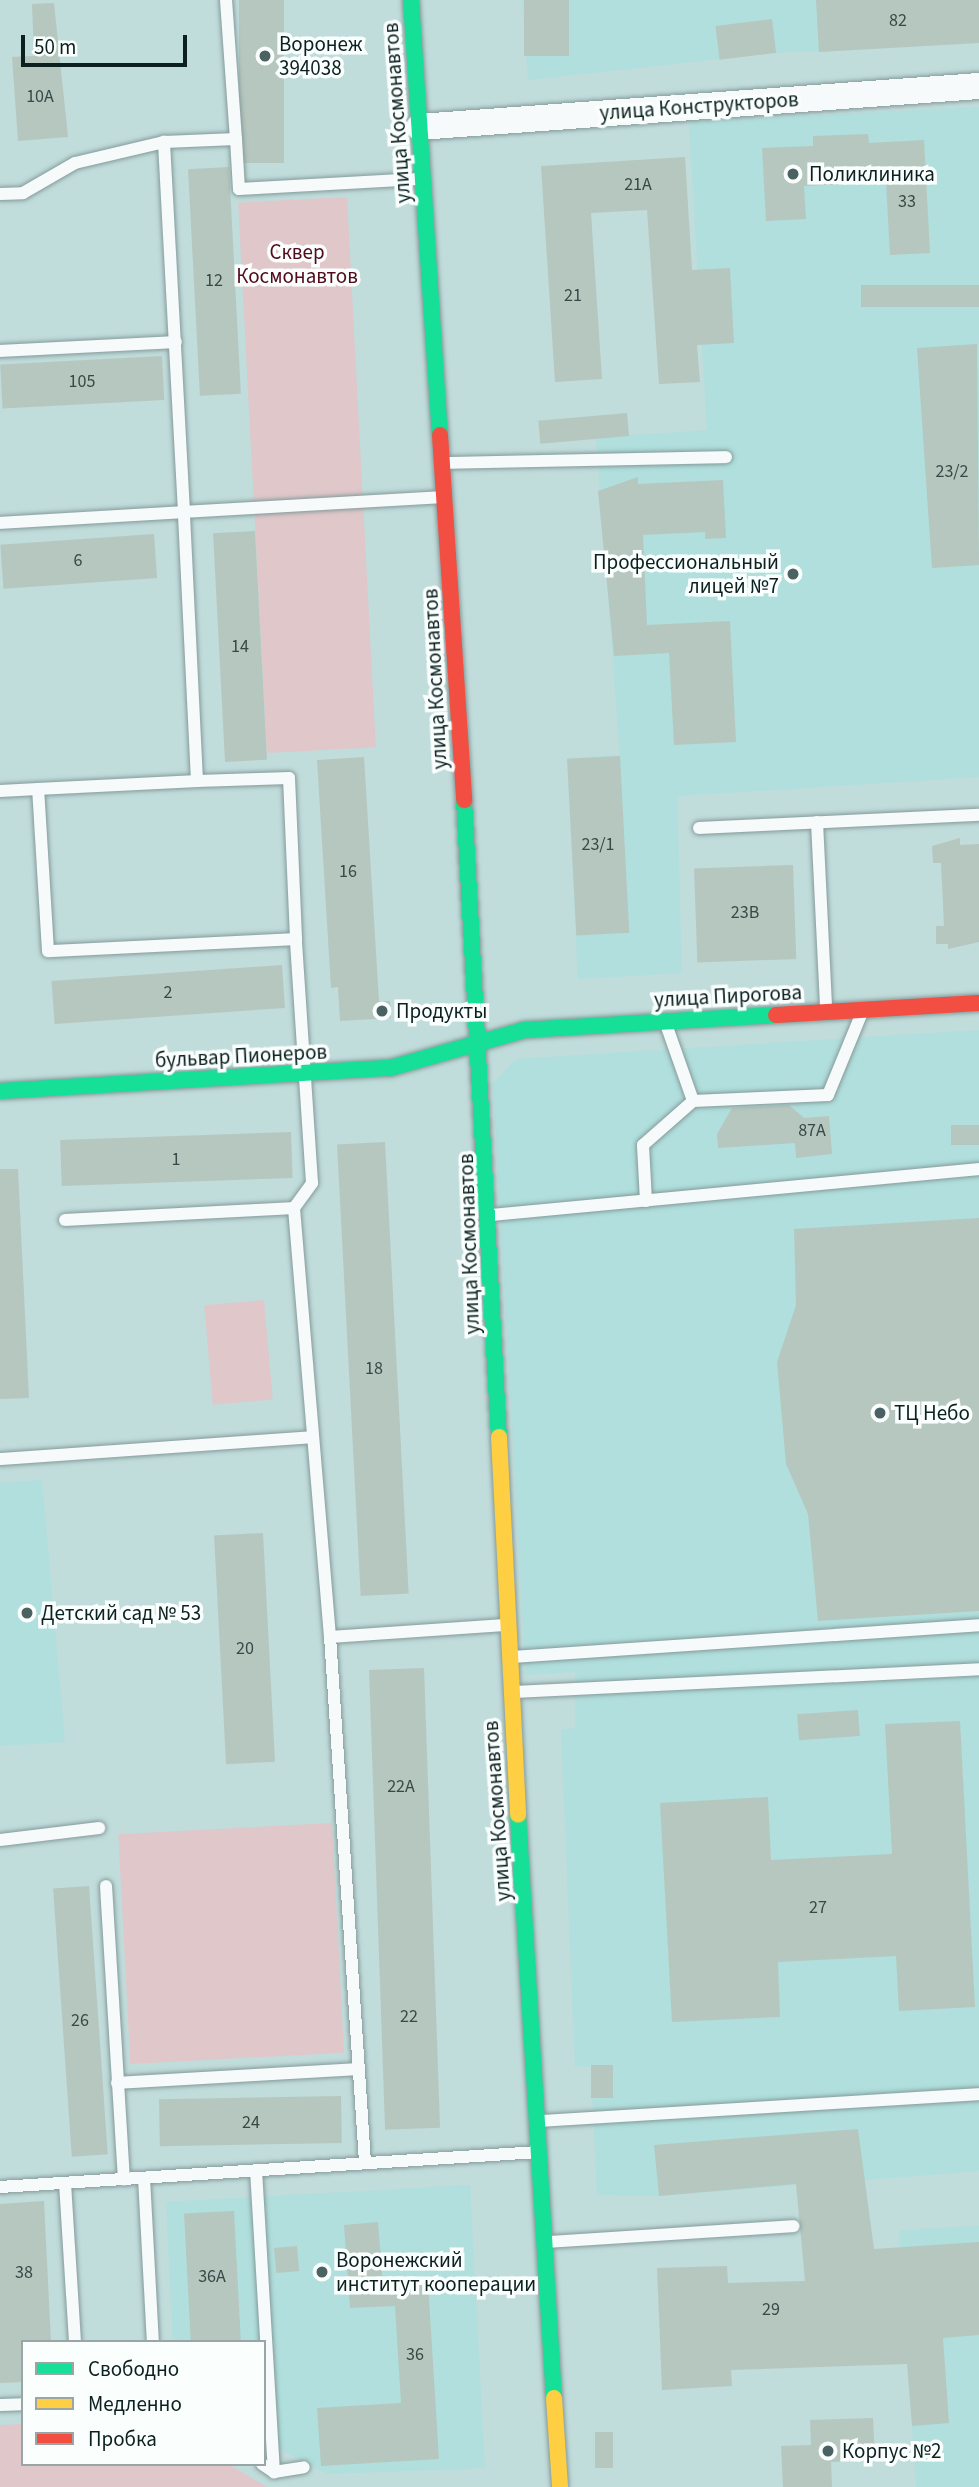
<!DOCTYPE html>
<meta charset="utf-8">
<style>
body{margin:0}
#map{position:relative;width:979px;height:2487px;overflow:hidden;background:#c0dcdb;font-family:"Source Sans 3",sans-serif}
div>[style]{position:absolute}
.built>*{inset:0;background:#b0dfdd}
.green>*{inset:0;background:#e0c7ca;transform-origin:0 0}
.building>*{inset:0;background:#b6c7bf;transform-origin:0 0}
.roads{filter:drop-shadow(0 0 2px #859b9a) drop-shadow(0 0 2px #859b9a)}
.lane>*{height:12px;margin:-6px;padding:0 6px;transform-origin:6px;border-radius:6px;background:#f6fafa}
.street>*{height:26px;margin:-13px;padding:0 13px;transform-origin:13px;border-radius:13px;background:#f6fafa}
.fast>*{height:16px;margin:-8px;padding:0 8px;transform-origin:8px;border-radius:8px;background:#16e098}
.slow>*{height:16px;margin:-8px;padding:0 8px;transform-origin:8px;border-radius:8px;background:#ffcf43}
.jam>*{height:16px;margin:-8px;padding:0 8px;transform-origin:8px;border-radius:8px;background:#f24e42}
.dots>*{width:19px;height:19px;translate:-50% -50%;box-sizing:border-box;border:4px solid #fafffe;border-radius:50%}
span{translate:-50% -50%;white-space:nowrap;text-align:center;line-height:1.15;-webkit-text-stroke:7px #fafffe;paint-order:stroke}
.number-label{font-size:18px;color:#364a47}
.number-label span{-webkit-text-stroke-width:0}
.poi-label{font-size:21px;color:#0b201f}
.left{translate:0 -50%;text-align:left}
.right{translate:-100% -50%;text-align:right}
.street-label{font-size:21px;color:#0b201f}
.park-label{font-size:21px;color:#520a1d}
.legend{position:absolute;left:21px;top:2340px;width:245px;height:126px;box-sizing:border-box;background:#fafffe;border:2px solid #9aa6a5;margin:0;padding:9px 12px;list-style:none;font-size:21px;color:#0b201f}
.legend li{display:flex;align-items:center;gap:14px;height:35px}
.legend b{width:35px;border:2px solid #9aa6a5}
.scale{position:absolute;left:21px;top:35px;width:166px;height:32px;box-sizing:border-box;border:4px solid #0b201f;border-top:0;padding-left:9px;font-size:21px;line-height:24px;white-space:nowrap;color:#0b201f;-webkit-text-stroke:5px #fafffe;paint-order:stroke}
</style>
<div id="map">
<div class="built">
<i style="clip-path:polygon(522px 0,979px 0,979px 43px,776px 53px,528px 80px)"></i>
<i style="clip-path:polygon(979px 107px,979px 777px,677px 796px,682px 973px,578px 979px,567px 758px,620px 755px,596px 438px,707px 430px,689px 122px)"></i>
<i style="clip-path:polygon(979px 1030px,979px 2171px,659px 2196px,597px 2195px,591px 2066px,575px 2067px,561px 1730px,575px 1728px,575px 1672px,526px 1675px,493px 1083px,516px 1059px)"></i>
<i style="clip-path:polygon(42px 1480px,65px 1742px,0 1746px,0 1483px)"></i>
<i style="clip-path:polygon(470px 2185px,485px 2468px,327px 2474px,264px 2440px,264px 2342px,173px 2342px,166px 2202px)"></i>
<i style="clip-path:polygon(979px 2226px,979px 2487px,916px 2487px,899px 2230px)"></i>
</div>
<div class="green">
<i style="left:347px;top:197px;width:551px;height:109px;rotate:87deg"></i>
<i style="left:264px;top:1300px;width:100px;height:60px;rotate:85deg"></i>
<i style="left:332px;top:1823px;width:230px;height:214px;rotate:87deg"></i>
<i style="clip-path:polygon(23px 2424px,23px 2464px,228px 2464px,267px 2487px,0 2487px,0 2425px)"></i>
</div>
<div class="building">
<i style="left:239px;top:0;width:45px;height:163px"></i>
<i style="left:524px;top:0;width:45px;height:56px"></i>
<i style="clip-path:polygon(816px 0,979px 0,979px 43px,819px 52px)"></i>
<i style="clip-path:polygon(54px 3px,68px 137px,18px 141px,12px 57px,34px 56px,32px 4px)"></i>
<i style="left:772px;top:19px;width:34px;height:57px;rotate:83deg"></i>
<i style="clip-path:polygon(868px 134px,869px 143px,924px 140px,930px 253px,890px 255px,886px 182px,804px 186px,806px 219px,766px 221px,762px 148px,813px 146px,813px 136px)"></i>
<i style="clip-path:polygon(685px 157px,692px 270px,730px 268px,734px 343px,697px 345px,700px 382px,659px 384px,647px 210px,591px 213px,602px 379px,555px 382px,541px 166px)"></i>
<i style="left:229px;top:167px;width:227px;height:41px;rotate:87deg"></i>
<i style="left:979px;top:285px;width:22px;height:118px;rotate:90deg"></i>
<i style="clip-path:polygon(977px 344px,979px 565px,932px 568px,917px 348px)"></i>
<i style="left:162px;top:356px;width:44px;height:162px;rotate:87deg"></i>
<i style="left:627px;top:413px;width:23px;height:89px;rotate:85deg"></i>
<i style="clip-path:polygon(638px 477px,638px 484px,723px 480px,726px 538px,705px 539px,705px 532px,643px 535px,647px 625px,730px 621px,736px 742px,674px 745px,669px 653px,614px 656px,598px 491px)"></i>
<i style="left:255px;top:531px;width:229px;height:42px;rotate:87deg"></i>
<i style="left:154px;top:534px;width:44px;height:154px;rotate:86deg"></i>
<i style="left:620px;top:756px;width:177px;height:53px;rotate:87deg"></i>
<i style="clip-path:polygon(364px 757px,379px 1001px,390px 1001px,391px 1018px,340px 1021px,338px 987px,331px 988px,317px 760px)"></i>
<i style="clip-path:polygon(960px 838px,960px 845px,979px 844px,979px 942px,948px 949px,948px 944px,936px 944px,936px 926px,944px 926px,941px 863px,933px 863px,932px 846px)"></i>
<i style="left:793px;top:865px;width:94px;height:99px;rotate:88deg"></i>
<i style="left:282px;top:965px;width:43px;height:231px;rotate:86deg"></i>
<i style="clip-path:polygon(789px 1105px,804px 1118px,829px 1116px,832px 1154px,796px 1158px,795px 1143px,718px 1148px,717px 1134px,732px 1108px)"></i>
<i style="left:979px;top:1125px;width:20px;height:28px;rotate:90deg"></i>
<i style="left:291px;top:1132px;width:46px;height:231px;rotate:88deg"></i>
<i style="left:385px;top:1142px;width:452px;height:48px;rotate:87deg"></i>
<i style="clip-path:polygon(0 1169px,18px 1169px,29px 1398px,0 1399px)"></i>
<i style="clip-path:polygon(979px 1218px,979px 1611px,818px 1621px,808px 1514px,786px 1464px,777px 1362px,796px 1305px,794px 1229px)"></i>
<i style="left:263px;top:1533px;width:229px;height:49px;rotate:87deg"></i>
<i style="left:424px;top:1668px;width:460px;height:55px;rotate:88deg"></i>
<i style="left:858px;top:1710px;width:26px;height:61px;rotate:86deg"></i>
<i style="clip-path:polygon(960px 1721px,975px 2007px,899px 2011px,896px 1956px,778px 1962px,780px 2017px,672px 2022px,660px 1803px,768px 1797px,771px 1860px,892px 1854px,885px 1724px)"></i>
<i style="left:89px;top:1886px;width:269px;height:36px;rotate:86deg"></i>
<i style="left:591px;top:2065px;width:22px;height:33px"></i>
<i style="left:341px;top:2096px;width:47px;height:182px;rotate:89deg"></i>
<i style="clip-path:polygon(858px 2129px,874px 2249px,979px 2242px,979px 2335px,943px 2338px,949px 2423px,912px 2426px,907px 2364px,731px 2370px,732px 2386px,662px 2390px,657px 2268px,727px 2266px,728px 2283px,805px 2281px,796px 2184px,659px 2196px,654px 2145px)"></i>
<i style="clip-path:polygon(44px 2201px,51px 2342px,23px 2342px,23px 2382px,0 2383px,0 2204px)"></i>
<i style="left:234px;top:2211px;width:131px;height:50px;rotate:87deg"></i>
<i style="clip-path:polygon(378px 2222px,383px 2285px,428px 2283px,439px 2459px,321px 2466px,317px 2408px,401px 2403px,395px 2306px,350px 2308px,344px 2225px)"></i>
<i style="left:297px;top:2246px;width:25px;height:23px;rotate:85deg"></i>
<i style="clip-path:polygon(873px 2418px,875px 2460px,831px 2462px,832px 2487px,783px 2487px,781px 2446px,811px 2445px,810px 2420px)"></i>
<i style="left:595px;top:2432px;width:18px;height:36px"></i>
</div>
<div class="roads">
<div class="lane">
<i style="left:226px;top:0;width:139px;rotate:85.9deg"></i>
<i style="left:0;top:194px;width:23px;rotate:-2deg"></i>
<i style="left:23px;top:193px;width:60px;rotate:-30deg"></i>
<i style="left:75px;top:163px;width:91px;rotate:-13.3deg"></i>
<i style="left:164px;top:142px;width:72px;rotate:-2.4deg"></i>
<i style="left:236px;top:139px;width:50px;rotate:86.6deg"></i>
<i style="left:239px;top:189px;width:180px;rotate:-3.2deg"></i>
<i style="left:0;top:351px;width:176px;rotate:-2.9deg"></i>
<i style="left:444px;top:463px;width:282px;rotate:-1.2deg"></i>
<i style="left:0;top:523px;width:184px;rotate:-3.4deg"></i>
<i style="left:184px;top:512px;width:371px;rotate:-93.1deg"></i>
<i style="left:197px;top:781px;width:92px;rotate:-1.9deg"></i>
<i style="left:289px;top:778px;width:161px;rotate:87.5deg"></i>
<i style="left:0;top:791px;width:38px;rotate:-3deg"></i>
<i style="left:817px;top:822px;width:186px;rotate:87.2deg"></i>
<i style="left:699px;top:828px;width:280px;rotate:-2.7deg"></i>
<i style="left:667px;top:1027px;width:78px;rotate:70.6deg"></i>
<i style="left:693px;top:1101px;width:135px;rotate:-2.5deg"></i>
<i style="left:828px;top:1095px;width:87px;rotate:-67.6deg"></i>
<i style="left:646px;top:1201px;width:56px;rotate:-93.1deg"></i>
<i style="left:643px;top:1145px;width:67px;rotate:-41.3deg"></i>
<i style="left:492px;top:1215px;width:489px;rotate:-5.4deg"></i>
<i style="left:65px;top:1220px;width:229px;rotate:-3deg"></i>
<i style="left:0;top:1459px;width:313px;rotate:-4deg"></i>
<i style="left:330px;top:1637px;width:175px;rotate:-3.9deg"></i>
<i style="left:512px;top:1657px;width:468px;rotate:-3.9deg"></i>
<i style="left:514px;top:1692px;width:466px;rotate:-2.8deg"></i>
<i style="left:0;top:1840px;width:100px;rotate:-6.9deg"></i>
<i style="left:106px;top:1886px;width:294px;rotate:86.5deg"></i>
<i style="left:117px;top:2083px;width:241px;rotate:-3.3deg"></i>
<i style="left:540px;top:2121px;width:440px;rotate:-3.5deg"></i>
<i style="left:365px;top:2162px;width:526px;rotate:-93.81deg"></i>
<i style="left:330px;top:1637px;width:431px;rotate:-94.8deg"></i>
<i style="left:294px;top:1208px;width:31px;rotate:-54deg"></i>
<i style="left:312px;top:1183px;width:245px;rotate:-93.8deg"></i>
<i style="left:296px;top:939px;width:248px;rotate:177.2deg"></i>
<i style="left:48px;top:951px;width:162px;rotate:-93.5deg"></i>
<i style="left:38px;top:789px;width:159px;rotate:-2.9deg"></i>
<i style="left:197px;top:781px;width:269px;rotate:-92.8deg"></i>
<i style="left:184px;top:512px;width:259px;rotate:-3.3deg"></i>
<i style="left:256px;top:2170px;width:303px;rotate:86.6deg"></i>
<i style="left:144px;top:2178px;width:164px;rotate:86.9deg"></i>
<i style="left:65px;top:2183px;width:159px;rotate:86.4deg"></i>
<i style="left:0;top:2187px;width:539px;rotate:-3.72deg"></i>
<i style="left:548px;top:2242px;width:246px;rotate:-3.7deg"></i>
<i style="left:0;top:2405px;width:23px;rotate:-2deg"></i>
<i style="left:262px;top:2464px;width:14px;rotate:34deg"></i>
<i style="left:274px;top:2472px;width:30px;rotate:-9deg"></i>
</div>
<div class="street">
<i style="left:419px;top:127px;width:561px;rotate:-4.19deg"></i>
</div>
<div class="fast">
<i style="left:411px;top:0;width:436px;rotate:86.2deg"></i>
<i style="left:464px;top:800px;width:638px;rotate:86.86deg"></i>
<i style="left:0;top:1091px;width:391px;rotate:-3.4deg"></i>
<i style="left:390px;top:1068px;width:139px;rotate:-15.8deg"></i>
<i style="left:524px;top:1030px;width:252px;rotate:-3.4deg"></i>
<i style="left:518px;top:1815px;width:584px;rotate:86.47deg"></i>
</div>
<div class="slow">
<i style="left:499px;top:1437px;width:378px;rotate:87.1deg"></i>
<i style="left:554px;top:2398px;width:89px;rotate:86.1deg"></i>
</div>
<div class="jam">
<i style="left:440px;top:435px;width:366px;rotate:86.2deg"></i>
<i style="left:776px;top:1015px;width:203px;rotate:-3.4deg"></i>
</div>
</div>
<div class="dots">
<i style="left:265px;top:56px;background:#4a6261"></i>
<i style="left:793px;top:174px;background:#4a6261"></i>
<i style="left:793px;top:574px;background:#4a6261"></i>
<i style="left:382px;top:1011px;background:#4a6261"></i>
<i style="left:880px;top:1413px;background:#4a6261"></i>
<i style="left:27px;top:1613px;background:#4a6261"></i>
<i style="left:322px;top:2272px;background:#4a6261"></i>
<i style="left:828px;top:2451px;background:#4a6261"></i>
</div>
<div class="number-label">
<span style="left:898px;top:21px">82</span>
<span style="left:40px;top:97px">10А</span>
<span style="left:638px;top:185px">21А</span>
<span style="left:907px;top:202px">33</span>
<span style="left:214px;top:281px">12</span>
<span style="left:573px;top:296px">21</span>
<span style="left:82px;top:382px">105</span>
<span style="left:952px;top:472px">23/2</span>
<span style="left:78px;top:561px">6</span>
<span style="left:240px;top:647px">14</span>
<span style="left:598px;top:845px">23/1</span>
<span style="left:348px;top:872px">16</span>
<span style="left:745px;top:913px">23В</span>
<span style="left:168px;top:993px">2</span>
<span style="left:812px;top:1131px">87А</span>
<span style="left:176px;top:1160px">1</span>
<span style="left:374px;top:1369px">18</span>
<span style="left:245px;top:1649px">20</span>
<span style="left:401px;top:1787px">22А</span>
<span style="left:818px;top:1908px">27</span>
<span style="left:409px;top:2017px">22</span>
<span style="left:80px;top:2021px">26</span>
<span style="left:251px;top:2123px">24</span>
<span style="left:24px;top:2273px">38</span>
<span style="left:212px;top:2277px">36А</span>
<span style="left:771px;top:2310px">29</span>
<span style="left:415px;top:2355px">36</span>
</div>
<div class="poi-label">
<span class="left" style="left:279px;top:56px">Воронеж<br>394038</span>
<span class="left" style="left:809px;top:174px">Поликлиника</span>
<span class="right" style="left:779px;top:574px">Профессиональный<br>лицей №7</span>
<span class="left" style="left:396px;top:1011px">Продукты</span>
<span class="left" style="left:894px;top:1413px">ТЦ Небо</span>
<span class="left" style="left:41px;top:1613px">Детский сад № 53</span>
<span class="left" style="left:336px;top:2272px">Воронежский<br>институт кооперации</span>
<span class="left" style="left:842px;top:2451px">Корпус №2</span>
</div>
<div class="street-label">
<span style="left:699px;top:106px;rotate:-4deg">улица Конструкторов</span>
<span style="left:397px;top:113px;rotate:-94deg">улица Космонавтов</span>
<span style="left:435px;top:679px;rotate:-93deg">улица Космонавтов</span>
<span style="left:728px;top:996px;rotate:-3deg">улица Пирогова</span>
<span style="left:241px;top:1056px;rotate:-3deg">бульвар Пионеров</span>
<span style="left:469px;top:1244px;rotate:-92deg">улица Космонавтов</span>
<span style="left:497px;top:1811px;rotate:-94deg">улица Космонавтов</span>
</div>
<div class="park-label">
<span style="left:297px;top:264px">Сквер<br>Космонавтов</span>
</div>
<ul class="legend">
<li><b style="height:9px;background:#16e098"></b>Свободно</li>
<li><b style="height:9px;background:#ffcf43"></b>Медленно</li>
<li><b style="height:9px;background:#f24e42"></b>Пробка</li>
</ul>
<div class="scale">50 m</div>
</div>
